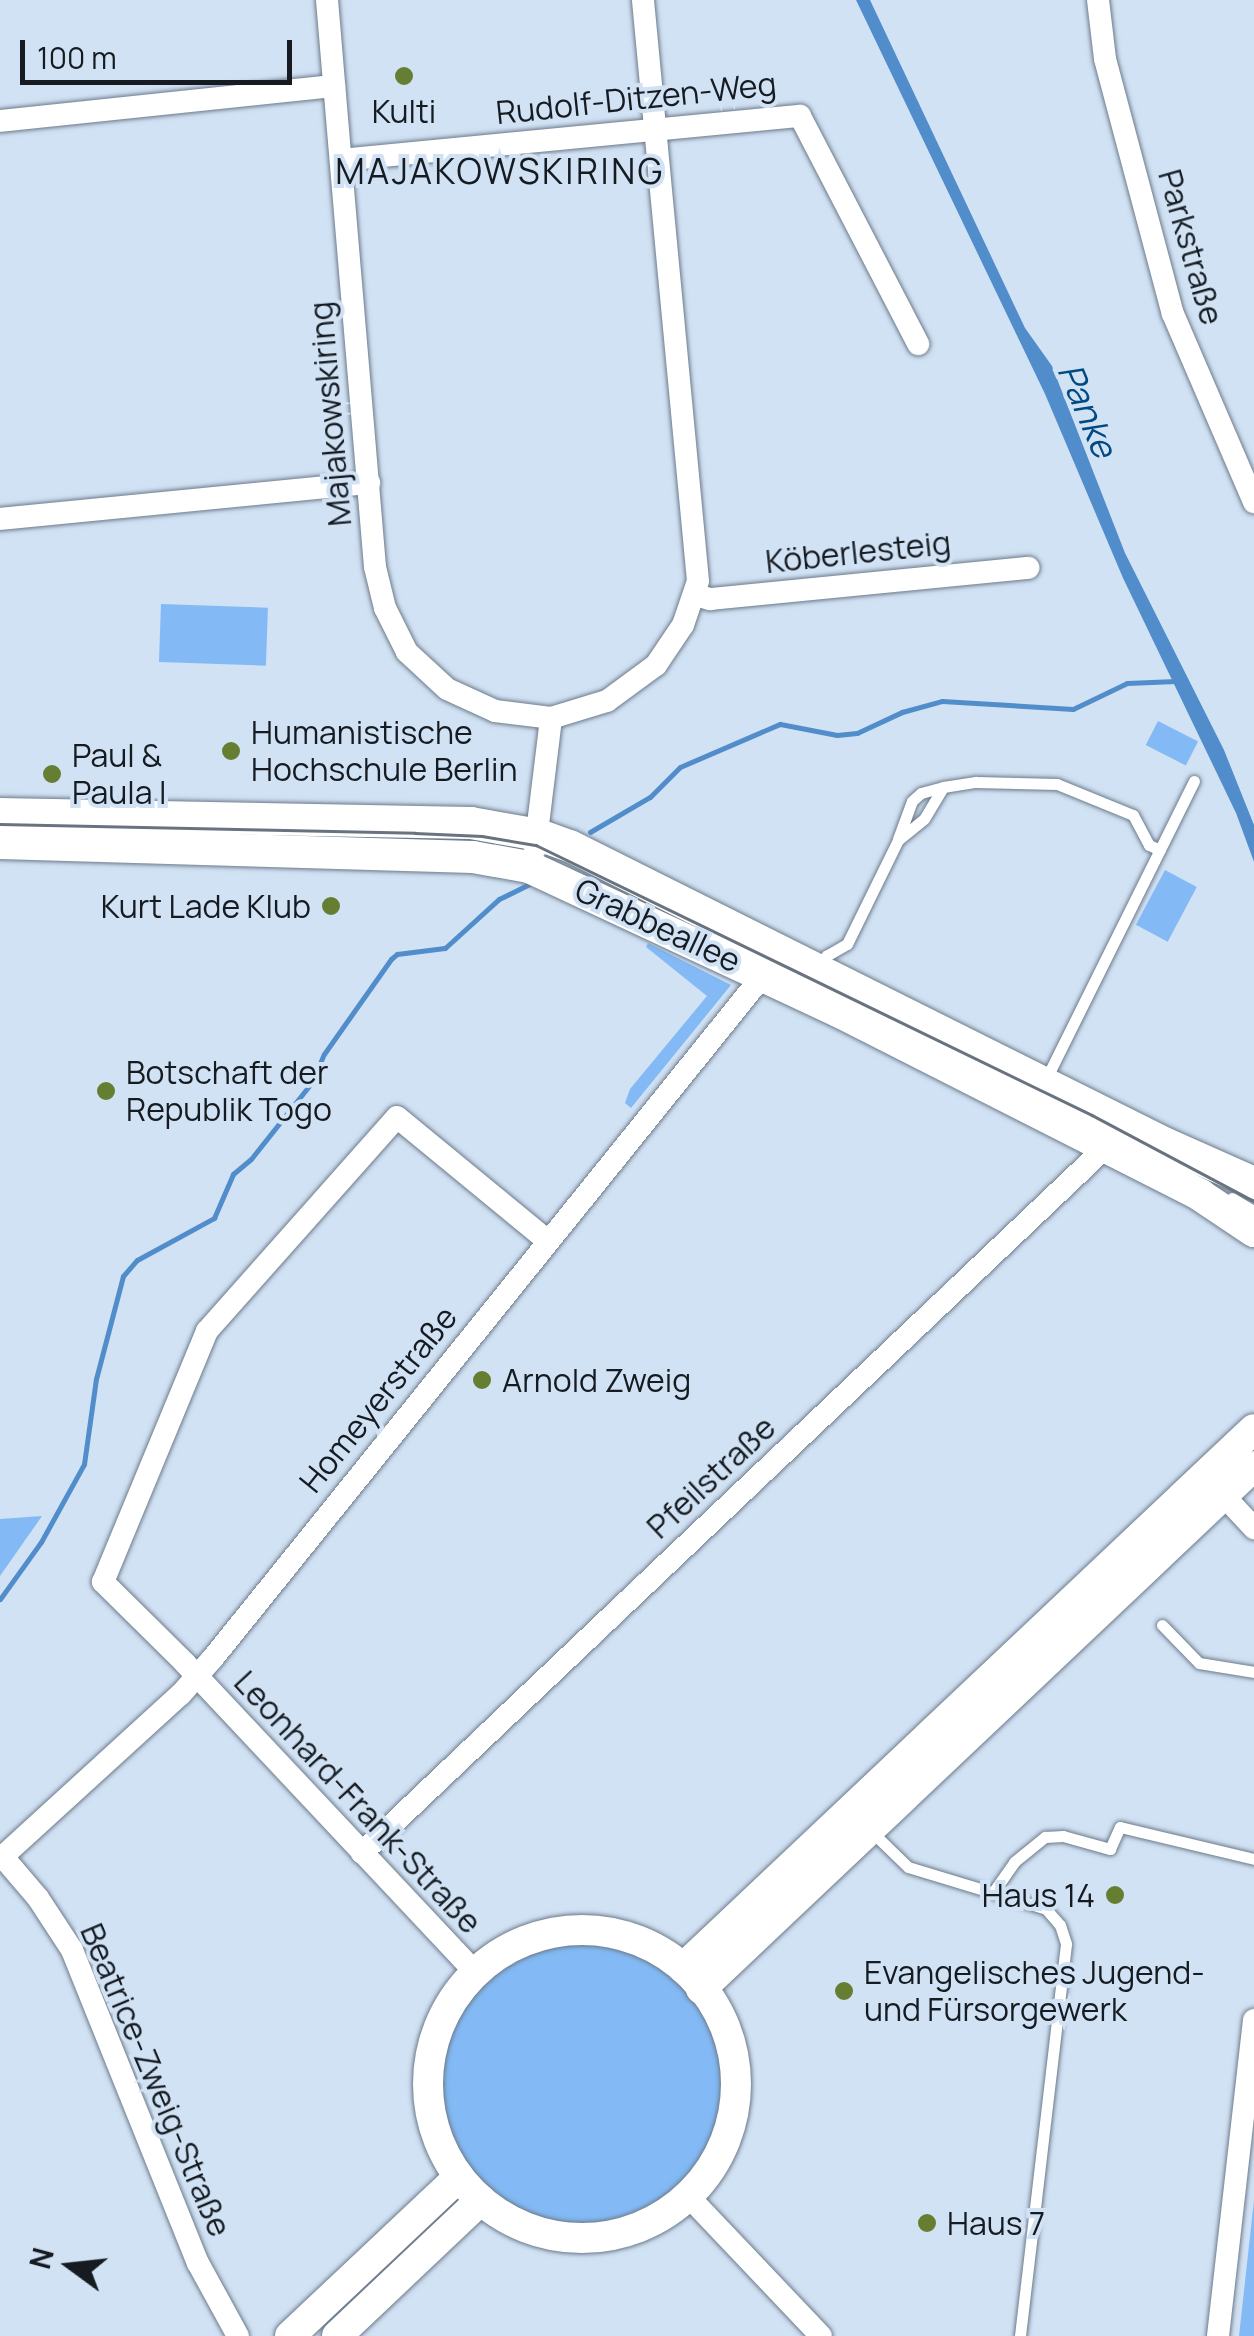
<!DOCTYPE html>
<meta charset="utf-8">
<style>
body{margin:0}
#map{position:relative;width:1254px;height:2336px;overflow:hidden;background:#d1e2f4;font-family:Manrope,sans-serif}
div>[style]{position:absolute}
.green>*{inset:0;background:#83baf5;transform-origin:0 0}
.round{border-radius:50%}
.water>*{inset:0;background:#528dcb}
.stream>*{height:5px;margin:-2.5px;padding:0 2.5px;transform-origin:2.5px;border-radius:2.5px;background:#528dcb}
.roads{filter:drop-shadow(0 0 2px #6c7b8b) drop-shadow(0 0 2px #6c7b8b)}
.lane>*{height:11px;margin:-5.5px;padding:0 5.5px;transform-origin:5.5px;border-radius:5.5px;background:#fff}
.street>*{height:22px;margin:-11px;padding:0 11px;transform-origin:11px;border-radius:11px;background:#fff}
.secondary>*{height:30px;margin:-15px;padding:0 15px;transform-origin:15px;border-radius:15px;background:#fff}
.secondary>.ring{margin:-15px;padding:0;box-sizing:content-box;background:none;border:30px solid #fff;border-radius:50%}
.primary>*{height:32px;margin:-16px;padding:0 16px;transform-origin:16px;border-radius:16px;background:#fff}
.tram>*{height:2.5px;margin:-1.25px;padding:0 1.25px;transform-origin:1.25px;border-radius:1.25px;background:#69737f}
.dots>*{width:28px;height:28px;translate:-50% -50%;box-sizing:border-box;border:5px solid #d1e2f4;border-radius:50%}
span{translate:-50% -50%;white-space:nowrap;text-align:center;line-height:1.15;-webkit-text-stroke:8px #d1e2f4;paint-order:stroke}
.street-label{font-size:32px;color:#151b21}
.poi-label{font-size:32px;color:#151b21}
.left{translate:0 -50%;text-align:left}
.right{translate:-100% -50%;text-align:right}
.neighbourhood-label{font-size:35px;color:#151b21;letter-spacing:2.5px}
.water-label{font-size:35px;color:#014982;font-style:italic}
.north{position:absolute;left:20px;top:2216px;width:100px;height:100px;-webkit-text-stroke:8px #d1e2f4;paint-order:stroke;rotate:285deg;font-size:28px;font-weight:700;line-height:40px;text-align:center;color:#151b21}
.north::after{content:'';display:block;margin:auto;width:35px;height:45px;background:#151b21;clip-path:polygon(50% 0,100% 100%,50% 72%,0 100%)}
.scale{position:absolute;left:20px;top:40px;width:272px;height:45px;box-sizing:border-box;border:5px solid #151b21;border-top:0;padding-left:12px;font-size:30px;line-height:35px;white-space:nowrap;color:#151b21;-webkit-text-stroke:8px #d1e2f4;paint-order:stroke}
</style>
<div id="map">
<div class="green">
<i style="left:161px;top:604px;width:107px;height:58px;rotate:2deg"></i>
<i style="left:1158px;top:721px;width:45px;height:27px;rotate:27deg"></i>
<i style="left:1165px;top:870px;width:36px;height:62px;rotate:28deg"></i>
<i style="clip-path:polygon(648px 943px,731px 985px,631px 1108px,625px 1103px,630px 1089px,707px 996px,646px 947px)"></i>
<i style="clip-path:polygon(42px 1516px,0 1576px,0 1519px)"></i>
<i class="round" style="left:442px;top:1943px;width:280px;height:280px"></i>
<i style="clip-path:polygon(1254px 2200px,1254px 2336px,1239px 2336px)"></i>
</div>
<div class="water">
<i style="clip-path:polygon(856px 0,870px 0,1025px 328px,1052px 366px,1125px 553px,1224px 750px,1254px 825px,1254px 862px,1236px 813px,1123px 578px,1045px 394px)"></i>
</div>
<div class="stream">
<i style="left:590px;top:832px;width:69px;rotate:-30.3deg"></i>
<i style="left:650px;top:797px;width:42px;rotate:-45deg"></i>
<i style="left:680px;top:767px;width:109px;rotate:-23.3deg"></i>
<i style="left:780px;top:724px;width:58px;rotate:10.9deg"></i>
<i style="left:837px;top:735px;width:20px;rotate:-6deg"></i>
<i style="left:857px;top:733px;width:50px;rotate:-25deg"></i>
<i style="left:902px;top:712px;width:41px;rotate:-15.4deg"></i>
<i style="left:942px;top:701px;width:131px;rotate:3.5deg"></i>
<i style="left:1073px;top:709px;width:60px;rotate:-25.7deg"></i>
<i style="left:1127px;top:683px;width:49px;rotate:-2.3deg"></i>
<i style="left:0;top:1599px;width:70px;rotate:-54.3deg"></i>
<i style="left:41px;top:1542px;width:89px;rotate:-61.1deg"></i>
<i style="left:84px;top:1464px;width:86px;rotate:-82deg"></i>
<i style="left:96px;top:1379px;width:106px;rotate:-75.3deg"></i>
<i style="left:123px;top:1276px;width:21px;rotate:-49deg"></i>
<i style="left:137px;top:1260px;width:88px;rotate:-28.6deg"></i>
<i style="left:214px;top:1218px;width:48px;rotate:-66.6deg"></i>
<i style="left:233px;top:1174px;width:23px;rotate:-40deg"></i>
<i style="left:251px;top:1159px;width:98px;rotate:-51.6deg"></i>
<i style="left:312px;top:1082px;width:30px;rotate:-67deg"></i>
<i style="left:324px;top:1054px;width:116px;rotate:-54.8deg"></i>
<i style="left:391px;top:959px;width:8px;rotate:-40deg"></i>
<i style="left:397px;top:954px;width:48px;rotate:-7.1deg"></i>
<i style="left:445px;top:948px;width:73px;rotate:-42.2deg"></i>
<i style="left:499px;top:899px;width:34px;rotate:-26deg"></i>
</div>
<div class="roads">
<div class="lane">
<i style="left:898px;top:839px;width:40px;rotate:-69.8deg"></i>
<i style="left:912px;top:801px;width:12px;rotate:-42deg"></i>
<i style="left:921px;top:793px;width:23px;rotate:-15deg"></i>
<i style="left:820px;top:967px;width:13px;rotate:-61deg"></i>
<i style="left:826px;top:956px;width:24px;rotate:-30deg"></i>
<i style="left:847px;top:944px;width:116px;rotate:-63.9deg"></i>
<i style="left:898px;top:840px;width:33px;rotate:-39deg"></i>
<i style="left:924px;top:819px;width:37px;rotate:-59deg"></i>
<i style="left:943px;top:787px;width:33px;rotate:-9deg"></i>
<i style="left:976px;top:782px;width:81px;rotate:1.4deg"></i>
<i style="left:1057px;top:784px;width:82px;rotate:22.2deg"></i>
<i style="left:1133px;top:815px;width:34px;rotate:62deg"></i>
<i style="left:1149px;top:845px;width:12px;rotate:24deg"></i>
<i style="left:1045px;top:1081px;width:335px;rotate:-63.6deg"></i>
<i style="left:1232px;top:1198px;width:26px;rotate:31deg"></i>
<i style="left:1162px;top:1625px;width:53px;rotate:45.8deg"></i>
<i style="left:1199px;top:1663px;width:56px;rotate:9.3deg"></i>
<i style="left:872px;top:1832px;width:50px;rotate:44.2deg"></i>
<i style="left:908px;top:1867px;width:144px;rotate:16.9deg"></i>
<i style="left:1046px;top:1909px;width:21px;rotate:49deg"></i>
<i style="left:1060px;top:1925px;width:20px;rotate:72deg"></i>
<i style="left:1066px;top:1944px;width:395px;rotate:96.7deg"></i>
<i style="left:994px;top:1891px;width:35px;rotate:-55deg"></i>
<i style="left:1014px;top:1862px;width:40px;rotate:-39deg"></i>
<i style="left:1045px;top:1837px;width:18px;rotate:-3deg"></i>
<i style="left:1063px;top:1836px;width:49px;rotate:15.5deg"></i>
<i style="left:1110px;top:1849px;width:24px;rotate:-66deg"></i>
<i style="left:1120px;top:1827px;width:138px;rotate:13.4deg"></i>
</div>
<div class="street">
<i style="left:327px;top:0;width:569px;rotate:85.16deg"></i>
<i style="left:375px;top:567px;width:42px;rotate:76.3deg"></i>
<i style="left:385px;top:608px;width:49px;rotate:63.4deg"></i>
<i style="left:407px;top:652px;width:54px;rotate:42.8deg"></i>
<i style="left:447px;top:689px;width:53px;rotate:24.6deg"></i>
<i style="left:495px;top:711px;width:56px;rotate:7.1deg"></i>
<i style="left:551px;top:718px;width:59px;rotate:-16.9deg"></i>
<i style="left:607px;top:701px;width:61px;rotate:-36.3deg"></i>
<i style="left:656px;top:665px;width:48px;rotate:-56deg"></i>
<i style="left:683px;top:625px;width:46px;rotate:-71.2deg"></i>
<i style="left:698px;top:581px;width:584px;rotate:-95.41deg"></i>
<i style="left:1098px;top:0;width:59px;rotate:83.2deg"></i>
<i style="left:1105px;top:59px;width:264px;rotate:75.1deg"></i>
<i style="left:1173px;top:314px;width:205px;rotate:66.7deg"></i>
<i style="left:0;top:121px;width:336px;rotate:-6deg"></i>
<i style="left:341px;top:160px;width:461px;rotate:-5.5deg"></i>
<i style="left:800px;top:116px;width:257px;rotate:62.6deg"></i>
<i style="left:0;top:519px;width:371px;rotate:-5.6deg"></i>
<i style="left:695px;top:595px;width:16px;rotate:15deg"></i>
<i style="left:710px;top:599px;width:320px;rotate:-5.6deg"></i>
<i style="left:535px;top:849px;width:132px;rotate:-83deg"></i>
<i style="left:1212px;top:1483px;width:62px;rotate:47deg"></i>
<i style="left:362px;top:1853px;width:1024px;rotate:-43.5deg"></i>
<i style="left:3px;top:1857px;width:54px;rotate:49.5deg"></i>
<i style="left:38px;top:1898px;width:62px;rotate:56.8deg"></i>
<i style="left:72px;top:1950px;width:337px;rotate:68.1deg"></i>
<i style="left:198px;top:2263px;width:83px;rotate:61.3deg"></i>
<i style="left:0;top:1859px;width:245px;rotate:-42.4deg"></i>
<i style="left:181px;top:1694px;width:48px;rotate:-48.4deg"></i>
<i style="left:213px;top:1658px;width:886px;rotate:-51.14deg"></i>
<i style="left:473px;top:1970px;width:420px;rotate:-133.2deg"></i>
<i style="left:186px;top:1664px;width:117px;rotate:-135.3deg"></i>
<i style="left:103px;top:1582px;width:272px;rotate:-67.5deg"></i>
<i style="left:207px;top:1331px;width:286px;rotate:-48.4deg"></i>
<i style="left:397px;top:1117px;width:194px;rotate:39.4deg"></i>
<i style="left:690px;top:2198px;width:190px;rotate:46.5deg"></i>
<i style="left:1218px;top:2336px;width:318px;rotate:-83.5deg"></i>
</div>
<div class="secondary">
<i class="ring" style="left:428px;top:1930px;width:278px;height:278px"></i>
<i style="left:683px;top:1968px;width:785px;rotate:-43.35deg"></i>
<i style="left:701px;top:1989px;width:761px;rotate:-43.4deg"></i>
<i style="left:290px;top:2336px;width:232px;rotate:-43.3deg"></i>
<i style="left:337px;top:2336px;width:198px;rotate:-43.4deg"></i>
</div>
<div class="primary">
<i style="left:0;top:814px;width:471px;rotate:1.1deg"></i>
<i style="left:471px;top:823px;width:69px;rotate:10deg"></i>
<i style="left:539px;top:835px;width:33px;rotate:20deg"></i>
<i style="left:570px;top:846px;width:666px;rotate:26.57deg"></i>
<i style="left:1166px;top:1144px;width:96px;rotate:23.9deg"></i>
<i style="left:0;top:843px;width:473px;rotate:1.7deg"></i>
<i style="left:473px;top:857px;width:57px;rotate:10.1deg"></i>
<i style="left:529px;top:867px;width:343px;rotate:25deg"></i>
<i style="left:840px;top:1012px;width:404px;rotate:26.9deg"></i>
<i style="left:1200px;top:1195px;width:65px;rotate:33.7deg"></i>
</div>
</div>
<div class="tram">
<i style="left:0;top:824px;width:415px;rotate:1.2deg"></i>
<i style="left:415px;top:833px;width:67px;rotate:2.6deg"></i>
<i style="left:482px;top:836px;width:55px;rotate:9.5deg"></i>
<i style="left:536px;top:845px;width:618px;rotate:25.9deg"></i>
<i style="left:1092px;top:1115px;width:183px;rotate:28deg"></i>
</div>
<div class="dots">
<i style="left:404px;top:76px;background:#667e31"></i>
<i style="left:231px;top:751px;background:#667e31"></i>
<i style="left:52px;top:774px;background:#667e31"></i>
<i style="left:331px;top:906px;background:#667e31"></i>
<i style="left:106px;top:1091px;background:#667e31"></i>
<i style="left:482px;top:1380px;background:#667e31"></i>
<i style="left:1115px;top:1895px;background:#667e31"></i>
<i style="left:844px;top:1991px;background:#667e31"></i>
<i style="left:927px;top:2223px;background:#667e31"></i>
</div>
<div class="street-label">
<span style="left:636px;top:98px;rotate:-6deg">Rudolf-Ditzen-Weg</span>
<span style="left:1191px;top:247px;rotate:74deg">Parkstraße</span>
<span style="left:330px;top:414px;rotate:-95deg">Majakowskiring</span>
<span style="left:858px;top:552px;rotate:-6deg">Köberlesteig</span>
<span style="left:658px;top:925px;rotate:25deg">Grabbeallee</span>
<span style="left:378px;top:1399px;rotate:-51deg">Homeyerstraße</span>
<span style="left:711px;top:1477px;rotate:-43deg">Pfeilstraße</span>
<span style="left:358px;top:1802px;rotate:47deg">Leonhard-Frank-Straße</span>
<span style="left:156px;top:2080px;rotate:67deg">Beatrice-Zweig-Straße</span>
</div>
<div class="poi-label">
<span style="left:404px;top:111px">Kulti</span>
<span class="left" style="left:251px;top:751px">Humanistische<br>Hochschule Berlin</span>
<span class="left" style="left:72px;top:774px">Paul &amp;<br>Paula I</span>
<span class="right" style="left:311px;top:906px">Kurt Lade Klub</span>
<span class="left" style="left:126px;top:1091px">Botschaft der<br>Republik Togo</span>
<span class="left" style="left:502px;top:1380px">Arnold Zweig</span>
<span class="right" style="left:1095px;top:1895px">Haus 14</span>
<span class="left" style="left:864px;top:1991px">Evangelisches Jugend-<br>und Fürsorgewerk</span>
<span class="left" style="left:947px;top:2223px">Haus 7</span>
</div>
<div class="neighbourhood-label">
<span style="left:500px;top:171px">MAJAKOWSKIRING</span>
</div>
<div class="water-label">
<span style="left:1088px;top:410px;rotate:67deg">Panke</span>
</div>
<div class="north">N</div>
<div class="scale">100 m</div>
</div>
